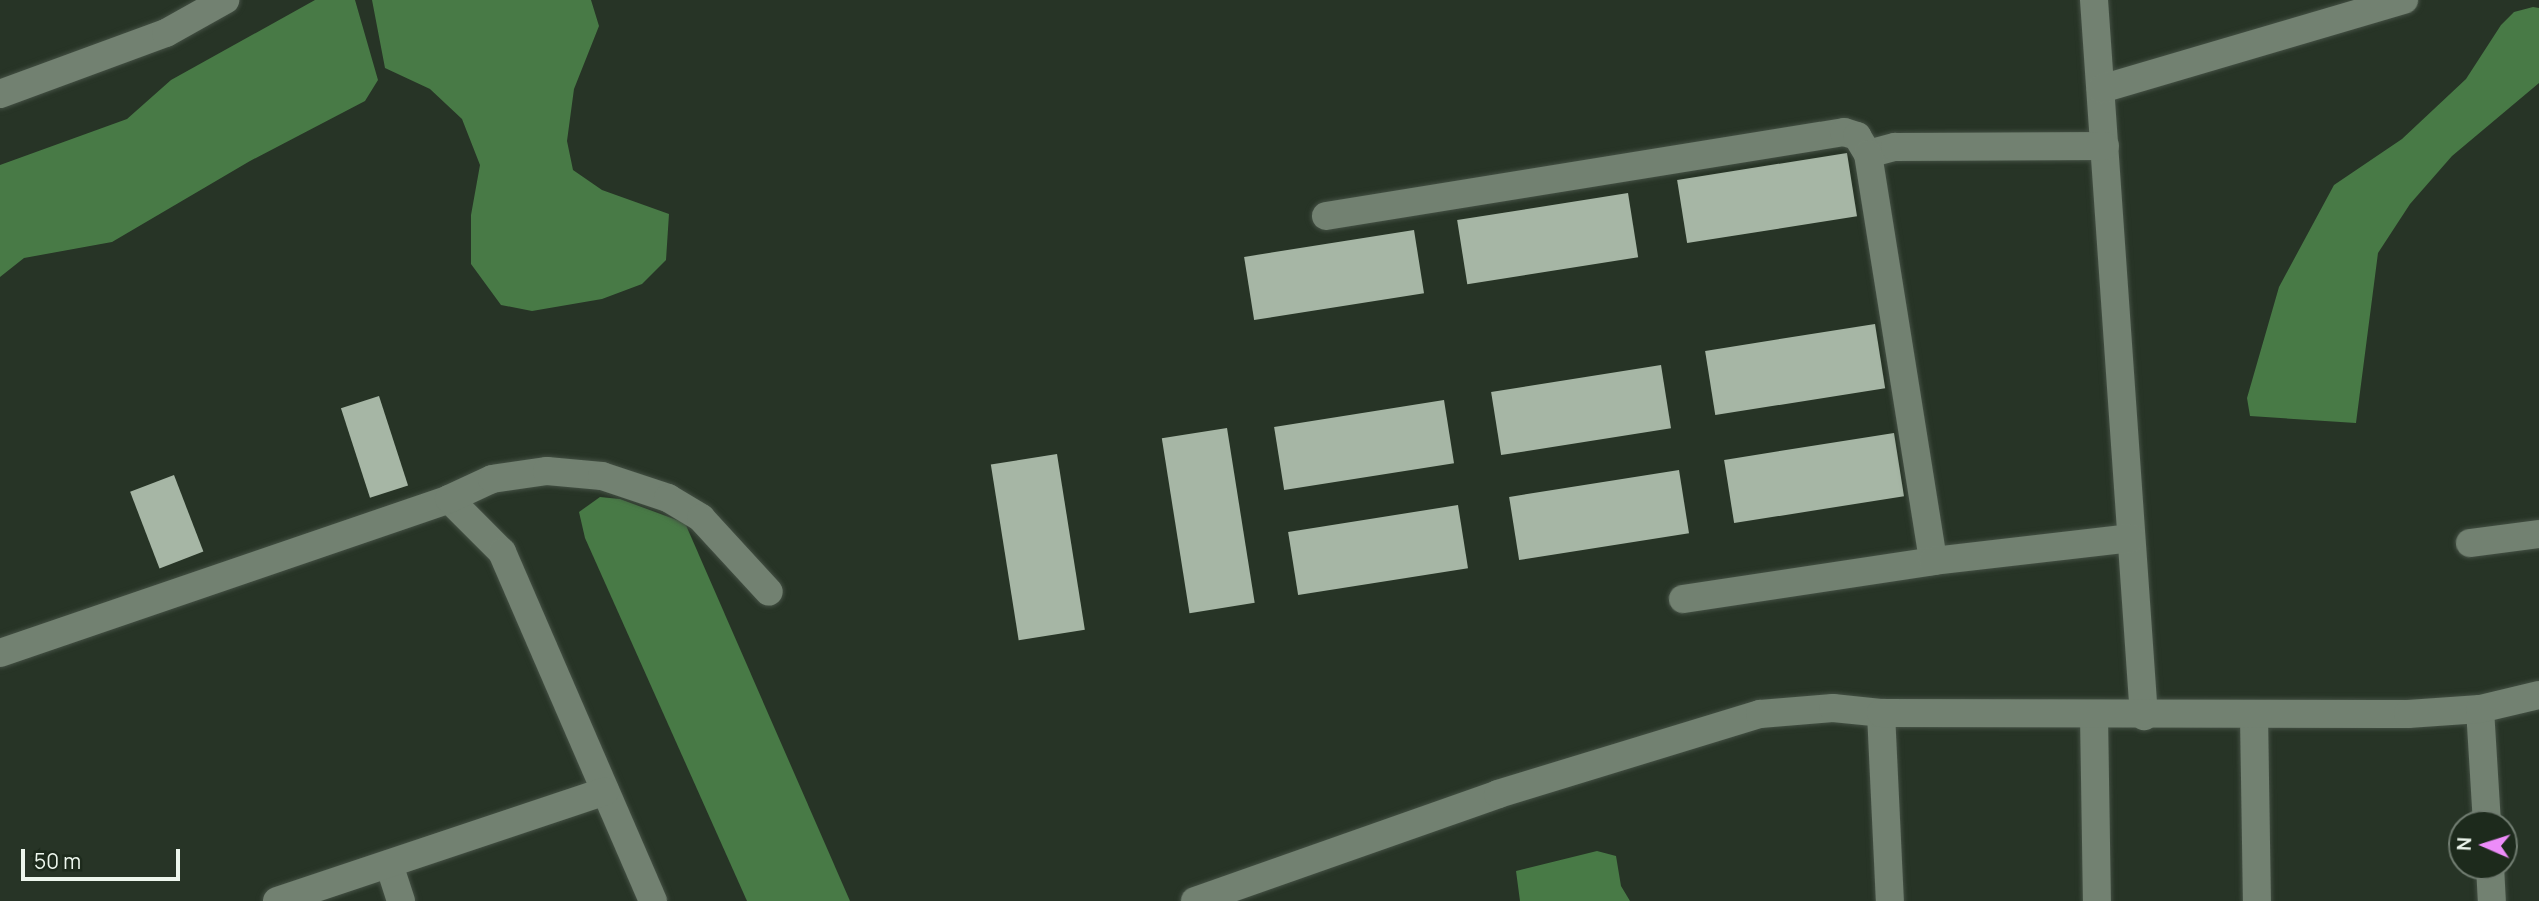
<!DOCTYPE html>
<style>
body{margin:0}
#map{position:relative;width:2539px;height:901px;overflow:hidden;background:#273426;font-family:Manrope,sans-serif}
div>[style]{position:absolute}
.water>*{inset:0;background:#487a46}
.building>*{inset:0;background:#a6b6a5;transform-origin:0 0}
.roads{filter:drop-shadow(0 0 2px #445044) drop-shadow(0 0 2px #445044)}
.minor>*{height:28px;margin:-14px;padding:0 14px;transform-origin:14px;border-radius:14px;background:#728171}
span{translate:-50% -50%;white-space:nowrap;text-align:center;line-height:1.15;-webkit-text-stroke:7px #1d2a1c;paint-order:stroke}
.north{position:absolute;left:2448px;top:810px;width:70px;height:70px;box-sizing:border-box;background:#1d2a1c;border:2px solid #707c70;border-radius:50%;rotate:273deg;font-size:19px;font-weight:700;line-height:28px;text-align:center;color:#edf6ed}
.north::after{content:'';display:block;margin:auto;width:24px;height:32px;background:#ed8cf9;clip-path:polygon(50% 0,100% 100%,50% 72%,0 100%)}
.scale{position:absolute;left:21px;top:849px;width:159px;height:32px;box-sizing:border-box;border:4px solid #edf6ed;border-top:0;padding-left:9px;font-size:21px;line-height:24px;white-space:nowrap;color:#edf6ed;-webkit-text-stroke:5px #1d2a1c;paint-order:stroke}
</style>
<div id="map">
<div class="water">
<i style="clip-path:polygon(315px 0,355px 0,378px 80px,365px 101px,250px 161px,112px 242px,24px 258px,0 277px,0 165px,127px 119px,171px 80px)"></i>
<i style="clip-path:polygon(372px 0,591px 0,599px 26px,574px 89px,567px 141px,573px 170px,602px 190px,669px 214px,666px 260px,642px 284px,602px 299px,532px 311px,501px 305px,471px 264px,471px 215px,480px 165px,462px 119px,430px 89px,385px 68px)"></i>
<i style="clip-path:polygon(2533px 7px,2539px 8px,2539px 83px,2452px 156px,2410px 204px,2378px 253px,2356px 423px,2250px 416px,2247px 398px,2279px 287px,2334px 185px,2402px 139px,2466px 79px,2501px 25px,2514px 12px)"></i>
<i style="clip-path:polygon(600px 497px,620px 499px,685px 523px,850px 901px,747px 901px,585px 538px,579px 512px)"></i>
<i style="clip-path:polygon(1597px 851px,1616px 856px,1621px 886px,1630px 901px,1520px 901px,1516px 871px)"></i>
</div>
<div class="building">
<i style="left:1847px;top:153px;width:64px;height:172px;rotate:81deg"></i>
<i style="left:1628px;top:193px;width:65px;height:173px;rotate:81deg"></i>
<i style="left:1414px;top:230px;width:64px;height:172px;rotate:81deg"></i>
<i style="left:1875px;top:324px;width:65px;height:172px;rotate:81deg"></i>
<i style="left:1661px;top:365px;width:64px;height:172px;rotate:81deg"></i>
<i style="left:379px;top:396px;width:94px;height:40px;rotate:72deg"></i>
<i style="left:1444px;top:400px;width:64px;height:172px;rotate:81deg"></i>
<i style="left:1227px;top:428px;width:177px;height:66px;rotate:81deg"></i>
<i style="left:1894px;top:433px;width:64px;height:172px;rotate:81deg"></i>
<i style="left:1057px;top:454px;width:178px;height:67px;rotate:81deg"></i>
<i style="left:1679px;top:470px;width:64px;height:172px;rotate:81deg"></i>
<i style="left:174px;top:475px;width:82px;height:47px;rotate:69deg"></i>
<i style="left:1458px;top:505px;width:64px;height:172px;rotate:81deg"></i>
</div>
<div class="roads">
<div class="minor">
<i style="left:2094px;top:0;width:718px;rotate:86.01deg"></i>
<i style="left:2101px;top:89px;width:316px;rotate:-16.4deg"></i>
<i style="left:0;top:94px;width:177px;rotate:-20.2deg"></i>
<i style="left:166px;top:33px;width:68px;rotate:-29.2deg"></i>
<i style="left:1868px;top:154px;width:28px;rotate:-15deg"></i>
<i style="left:1895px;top:147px;width:210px;rotate:-0.3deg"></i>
<i style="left:1326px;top:216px;width:525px;rotate:-9.21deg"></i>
<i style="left:1844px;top:132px;width:14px;rotate:17deg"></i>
<i style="left:1857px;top:136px;width:21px;rotate:59deg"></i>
<i style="left:1868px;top:154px;width:412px;rotate:80.9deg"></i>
<i style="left:449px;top:499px;width:75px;rotate:45deg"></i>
<i style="left:502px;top:552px;width:380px;rotate:66.6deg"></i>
<i style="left:2470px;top:543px;width:70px;rotate:-7.4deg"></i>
<i style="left:1683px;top:599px;width:253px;rotate:-8.6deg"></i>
<i style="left:1933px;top:561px;width:199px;rotate:-6.6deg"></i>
<i style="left:0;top:653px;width:475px;rotate:-18.9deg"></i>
<i style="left:449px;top:499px;width:47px;rotate:-24.9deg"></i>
<i style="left:492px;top:479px;width:56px;rotate:-8.3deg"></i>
<i style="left:547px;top:471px;width:55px;rotate:5.2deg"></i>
<i style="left:602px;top:476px;width:70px;rotate:18.4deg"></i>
<i style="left:668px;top:498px;width:39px;rotate:31deg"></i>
<i style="left:701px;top:518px;width:100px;rotate:47.4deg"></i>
<i style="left:2480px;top:709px;width:115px;rotate:86.5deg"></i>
<i style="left:1881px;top:713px;width:188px;rotate:87.3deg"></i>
<i style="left:2094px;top:715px;width:186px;rotate:89.1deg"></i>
<i style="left:2254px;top:715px;width:186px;rotate:89.1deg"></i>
<i style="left:389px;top:864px;width:39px;rotate:72deg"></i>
<i style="left:2490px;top:866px;width:35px;rotate:87deg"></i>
<i style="left:277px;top:901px;width:346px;rotate:-18.5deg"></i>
<i style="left:1195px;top:901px;width:321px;rotate:-19.4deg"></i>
<i style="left:1498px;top:794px;width:274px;rotate:-17deg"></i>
<i style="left:1760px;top:714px;width:73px;rotate:-4.7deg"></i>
<i style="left:1833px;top:708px;width:48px;rotate:5.9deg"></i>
<i style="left:1881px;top:713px;width:527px;rotate:0.11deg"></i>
<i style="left:2408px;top:714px;width:72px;rotate:-4deg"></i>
<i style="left:2480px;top:709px;width:61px;rotate:-13.3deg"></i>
</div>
</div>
<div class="north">N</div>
<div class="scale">50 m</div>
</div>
